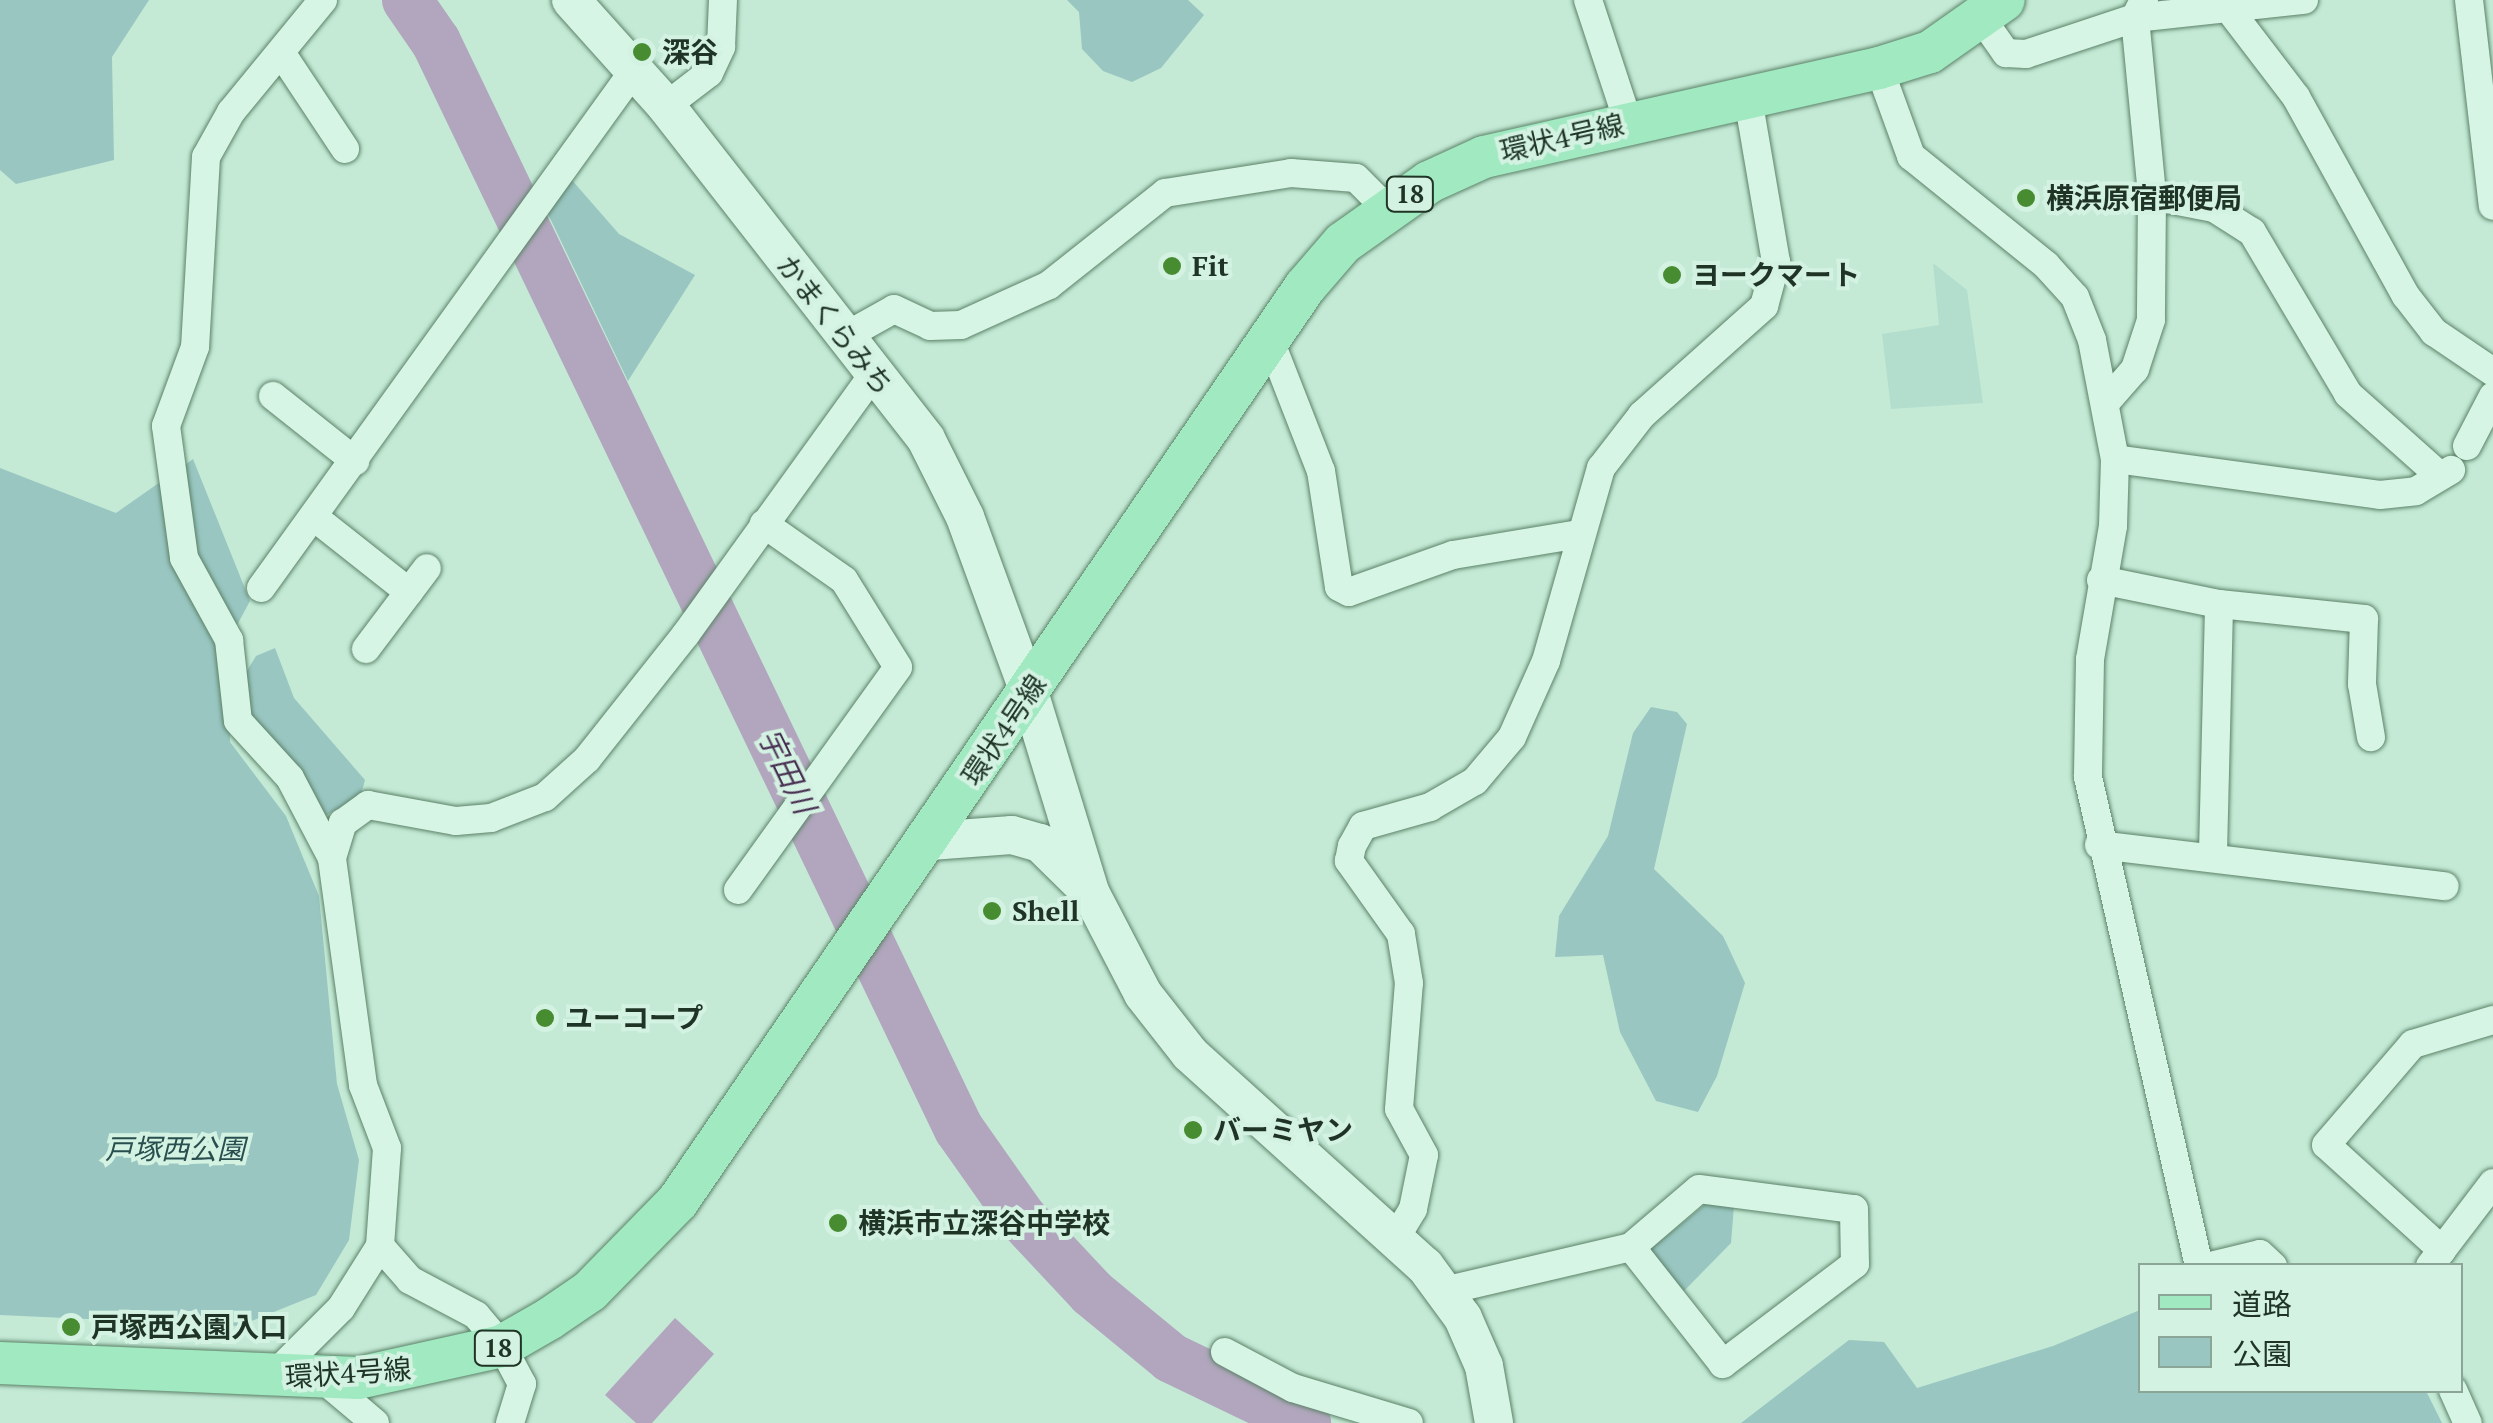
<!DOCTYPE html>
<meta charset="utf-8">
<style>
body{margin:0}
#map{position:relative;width:2493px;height:1423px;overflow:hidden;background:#c4ead6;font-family:"PT Serif","Noto Sans JP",serif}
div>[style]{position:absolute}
.farmland>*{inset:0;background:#b3decd}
.green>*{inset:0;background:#99c6c1}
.water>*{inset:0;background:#b1a6bd}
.river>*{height:50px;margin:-25px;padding:0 25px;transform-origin:25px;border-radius:25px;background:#b1a6bd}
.roads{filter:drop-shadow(0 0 2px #5c8268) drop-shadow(0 0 2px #5c8268)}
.minor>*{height:28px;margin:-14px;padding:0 14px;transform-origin:14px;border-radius:14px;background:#d7f5e5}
.secondary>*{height:38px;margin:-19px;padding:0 19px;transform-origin:19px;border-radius:19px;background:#d7f5e5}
.primary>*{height:42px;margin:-21px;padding:0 21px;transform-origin:21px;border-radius:21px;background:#a0e9c1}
.dots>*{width:28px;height:28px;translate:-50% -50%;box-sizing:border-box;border:5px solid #d3f2e2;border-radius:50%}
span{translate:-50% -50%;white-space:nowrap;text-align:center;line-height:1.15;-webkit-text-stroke:8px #d3f2e2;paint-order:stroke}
.shield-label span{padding:2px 8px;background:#d3f2e2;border:2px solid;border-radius:8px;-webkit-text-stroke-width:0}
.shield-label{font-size:25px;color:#1f3424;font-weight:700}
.poi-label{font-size:28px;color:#1f3424;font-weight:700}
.left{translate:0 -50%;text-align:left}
.street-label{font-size:28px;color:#1f3424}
.park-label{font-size:28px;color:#284e4e;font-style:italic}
.water-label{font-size:30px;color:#483052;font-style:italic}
.legend{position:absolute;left:2138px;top:1263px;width:325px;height:130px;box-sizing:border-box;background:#d3f2e2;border:2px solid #8ba696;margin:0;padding:12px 18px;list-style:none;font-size:30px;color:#1f3424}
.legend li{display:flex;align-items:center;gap:20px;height:50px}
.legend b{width:50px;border:2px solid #8ba696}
</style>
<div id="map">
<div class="farmland">
<i style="clip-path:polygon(1933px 263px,1967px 290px,1983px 403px,1891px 409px,1882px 334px,1939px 325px)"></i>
</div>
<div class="green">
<i style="clip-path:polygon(0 0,149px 0,112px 57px,114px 160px,16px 184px,0 170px)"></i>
<i style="clip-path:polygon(1067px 0,1188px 0,1204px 15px,1161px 68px,1132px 82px,1103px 71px,1082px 49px,1079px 12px)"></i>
<i style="clip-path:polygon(571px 179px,619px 234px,695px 275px,628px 381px,548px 214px)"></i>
<i style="clip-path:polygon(193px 459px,250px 601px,229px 640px,230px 742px,286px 816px,319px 896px,337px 1084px,359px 1160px,349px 1240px,316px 1295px,239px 1326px,0 1315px,0 468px,116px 513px)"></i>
<i style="clip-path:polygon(275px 648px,294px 698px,365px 780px,361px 795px,320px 819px,246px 716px,242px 679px,256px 656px)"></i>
<i style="clip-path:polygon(1651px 707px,1677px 712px,1687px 724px,1654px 869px,1723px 936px,1745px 983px,1717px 1076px,1698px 1112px,1656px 1101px,1620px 1032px,1603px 955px,1555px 957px,1559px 916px,1608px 836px,1633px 733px)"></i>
<i style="clip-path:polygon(1708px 1202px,1734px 1206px,1731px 1243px,1682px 1293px,1647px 1252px)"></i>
<i style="clip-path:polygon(2140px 1310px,2140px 1390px,2426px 1391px,2442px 1423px,1741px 1423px,1849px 1340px,1884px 1342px,1917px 1388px,2053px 1346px)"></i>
</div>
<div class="water">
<i style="clip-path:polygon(675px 1318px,714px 1354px,652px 1423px,636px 1423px,605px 1395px)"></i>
</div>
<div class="river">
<i style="left:407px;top:0;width:51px;rotate:55.4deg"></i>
<i style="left:436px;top:42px;width:1206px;rotate:64.31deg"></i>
<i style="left:959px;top:1129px;width:108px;rotate:54.8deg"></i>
<i style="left:1021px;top:1217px;width:104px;rotate:46.9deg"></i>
<i style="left:1092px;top:1293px;width:102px;rotate:39.4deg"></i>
<i style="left:1171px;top:1358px;width:150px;rotate:25.7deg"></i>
</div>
<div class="roads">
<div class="minor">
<i style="left:323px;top:0;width:145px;rotate:129.4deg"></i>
<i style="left:231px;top:112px;width:51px;rotate:119.1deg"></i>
<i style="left:206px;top:157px;width:190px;rotate:93.3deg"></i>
<i style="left:195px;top:347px;width:84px;rotate:110.2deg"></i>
<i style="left:166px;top:426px;width:133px;rotate:82.2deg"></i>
<i style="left:184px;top:558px;width:94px;rotate:61.2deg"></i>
<i style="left:229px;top:640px;width:81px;rotate:83.7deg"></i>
<i style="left:238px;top:721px;width:77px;rotate:47.6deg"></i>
<i style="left:290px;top:778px;width:90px;rotate:62.3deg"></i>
<i style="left:1588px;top:0;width:128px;rotate:71.8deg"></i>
<i style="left:2144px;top:0;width:20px;rotate:117deg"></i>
<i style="left:2135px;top:18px;width:170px;rotate:-6.1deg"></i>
<i style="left:2469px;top:0;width:207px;rotate:83.4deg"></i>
<i style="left:2225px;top:4px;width:117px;rotate:52.6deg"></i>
<i style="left:2296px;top:97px;width:227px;rotate:61.1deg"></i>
<i style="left:2406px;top:296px;width:46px;rotate:52.1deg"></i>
<i style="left:2434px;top:332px;width:71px;rotate:34.1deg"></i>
<i style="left:1982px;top:19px;width:42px;rotate:54.8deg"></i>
<i style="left:2006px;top:53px;width:20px;rotate:3deg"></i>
<i style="left:2026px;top:54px;width:115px;rotate:-18.3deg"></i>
<i style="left:2135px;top:18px;width:179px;rotate:84.5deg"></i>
<i style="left:2152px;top:196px;width:124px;rotate:90.5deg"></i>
<i style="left:2151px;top:320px;width:52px;rotate:108.1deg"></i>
<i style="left:2135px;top:369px;width:41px;rotate:131.1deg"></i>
<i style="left:282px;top:54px;width:114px;rotate:56.4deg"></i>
<i style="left:1879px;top:68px;width:94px;rotate:70deg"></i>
<i style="left:1911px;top:156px;width:174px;rotate:38.9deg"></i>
<i style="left:2046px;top:265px;width:43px;rotate:47.8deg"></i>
<i style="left:2075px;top:297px;width:46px;rotate:68.4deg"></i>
<i style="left:2092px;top:340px;width:121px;rotate:79.1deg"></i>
<i style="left:2115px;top:459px;width:67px;rotate:91.7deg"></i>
<i style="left:2113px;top:526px;width:135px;rotate:99.8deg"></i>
<i style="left:2090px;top:659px;width:118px;rotate:91deg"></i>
<i style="left:2088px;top:777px;width:501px;rotate:77.21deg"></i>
<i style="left:666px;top:106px;width:54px;rotate:-37.5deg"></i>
<i style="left:709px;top:73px;width:29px;rotate:-65deg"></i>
<i style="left:721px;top:47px;width:47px;rotate:-87.6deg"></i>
<i style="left:2152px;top:196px;width:63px;rotate:11deg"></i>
<i style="left:2214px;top:208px;width:45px;rotate:32.3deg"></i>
<i style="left:2252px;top:232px;width:188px;rotate:59.3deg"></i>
<i style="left:2348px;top:394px;width:123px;rotate:41.7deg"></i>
<i style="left:844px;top:337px;width:57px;rotate:-29.2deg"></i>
<i style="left:894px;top:309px;width:40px;rotate:25deg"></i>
<i style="left:930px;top:326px;width:31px;rotate:-2deg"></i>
<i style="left:961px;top:325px;width:97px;rotate:-24.4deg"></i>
<i style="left:1049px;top:285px;width:148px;rotate:-38.4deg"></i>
<i style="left:1165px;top:193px;width:128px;rotate:-9deg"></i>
<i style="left:1291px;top:173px;width:65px;rotate:4.4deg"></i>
<i style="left:1356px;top:178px;width:44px;rotate:45deg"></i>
<i style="left:1271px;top:343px;width:137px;rotate:68.7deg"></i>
<i style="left:1321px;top:471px;width:117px;rotate:81.2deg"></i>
<i style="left:1339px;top:587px;width:11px;rotate:27deg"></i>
<i style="left:1349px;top:592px;width:110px;rotate:-19.6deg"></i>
<i style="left:1453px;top:555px;width:129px;rotate:-9.4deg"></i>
<i style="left:273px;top:396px;width:105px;rotate:38.4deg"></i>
<i style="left:2467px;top:446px;width:56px;rotate:-62.5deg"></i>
<i style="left:2115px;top:459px;width:267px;rotate:7.7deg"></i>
<i style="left:2380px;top:495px;width:36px;rotate:-6deg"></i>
<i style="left:2416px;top:491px;width:41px;rotate:-31deg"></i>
<i style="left:314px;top:517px;width:121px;rotate:38.3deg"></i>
<i style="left:2101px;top:580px;width:120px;rotate:11.5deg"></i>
<i style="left:2219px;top:604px;width:146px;rotate:5.9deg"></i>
<i style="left:2364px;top:619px;width:65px;rotate:91.8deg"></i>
<i style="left:2362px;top:684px;width:54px;rotate:80.4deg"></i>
<i style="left:261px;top:588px;width:640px;rotate:-54.22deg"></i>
<i style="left:366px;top:649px;width:101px;rotate:-53deg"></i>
<i style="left:2099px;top:845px;width:348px;rotate:6.8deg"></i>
<i style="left:2213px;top:853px;width:249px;rotate:-88.6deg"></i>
<i style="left:738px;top:890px;width:274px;rotate:-54.3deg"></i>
<i style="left:898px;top:667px;width:102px;rotate:-121.8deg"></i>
<i style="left:844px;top:580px;width:98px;rotate:-145deg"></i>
<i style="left:1395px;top:1239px;width:35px;rotate:-59deg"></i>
<i style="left:1413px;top:1209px;width:55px;rotate:-78.5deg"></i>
<i style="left:1424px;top:1155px;width:52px;rotate:-118.5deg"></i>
<i style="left:1399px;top:1109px;width:126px;rotate:-85.5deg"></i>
<i style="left:1409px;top:983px;width:50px;rotate:-99.3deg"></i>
<i style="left:1401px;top:934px;width:90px;rotate:-125.5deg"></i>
<i style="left:1349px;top:861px;width:15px;rotate:-79deg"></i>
<i style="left:1352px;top:846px;width:23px;rotate:-61deg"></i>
<i style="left:1363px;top:826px;width:70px;rotate:-15.8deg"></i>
<i style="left:1430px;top:807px;width:52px;rotate:-30deg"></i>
<i style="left:1475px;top:781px;width:57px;rotate:-49.9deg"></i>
<i style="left:1512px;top:737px;width:83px;rotate:-65.9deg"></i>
<i style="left:1546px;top:661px;width:201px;rotate:-74.1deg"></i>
<i style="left:1601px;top:468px;width:67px;rotate:-52.3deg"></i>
<i style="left:1642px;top:415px;width:164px;rotate:-41.8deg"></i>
<i style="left:1764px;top:306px;width:46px;rotate:-74.7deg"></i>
<i style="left:1776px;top:262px;width:165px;rotate:-99.7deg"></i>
<i style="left:2442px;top:1250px;width:84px;rotate:-52.7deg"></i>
<i style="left:2210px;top:1266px;width:51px;rotate:-13.5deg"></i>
<i style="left:2260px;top:1254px;width:18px;rotate:43deg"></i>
<i style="left:2430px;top:1266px;width:20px;rotate:-53deg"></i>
<i style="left:2442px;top:1250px;width:156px;rotate:-137.8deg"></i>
<i style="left:2326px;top:1145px;width:133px;rotate:-49.3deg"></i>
<i style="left:2413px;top:1044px;width:84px;rotate:-16.7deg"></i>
<i style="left:1444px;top:1291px;width:192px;rotate:-13.2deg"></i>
<i style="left:1631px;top:1247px;width:89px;rotate:-40.5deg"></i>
<i style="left:1699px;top:1189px;width:156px;rotate:7.4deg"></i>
<i style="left:1854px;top:1209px;width:55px;rotate:89deg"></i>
<i style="left:1855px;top:1264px;width:166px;rotate:142.9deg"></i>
<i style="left:1723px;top:1364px;width:149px;rotate:-128.2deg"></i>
<i style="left:1225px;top:1352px;width:77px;rotate:27.9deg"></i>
<i style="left:1293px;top:1388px;width:121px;rotate:16.8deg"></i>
<i style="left:271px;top:1378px;width:99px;rotate:-45deg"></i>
<i style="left:341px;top:1308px;width:73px;rotate:-57.8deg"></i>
<i style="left:323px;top:1379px;width:68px;rotate:40.2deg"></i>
<i style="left:2453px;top:1390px;width:36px;rotate:66deg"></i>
<i style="left:510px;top:1423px;width:41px;rotate:-72.9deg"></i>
<i style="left:522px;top:1384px;width:43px;rotate:-117.8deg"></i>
<i style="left:502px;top:1346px;width:40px;rotate:-130deg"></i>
<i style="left:476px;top:1315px;width:75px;rotate:-152.1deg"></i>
<i style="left:410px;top:1280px;width:45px;rotate:-131.4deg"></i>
<i style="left:380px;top:1246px;width:98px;rotate:-85.9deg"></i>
<i style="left:387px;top:1148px;width:67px;rotate:-110.9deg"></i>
<i style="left:363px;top:1085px;width:229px;rotate:-97.8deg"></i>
<i style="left:332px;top:858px;width:37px;rotate:-73deg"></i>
<i style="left:343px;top:823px;width:31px;rotate:-36deg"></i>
<i style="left:368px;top:805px;width:89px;rotate:10.3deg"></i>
<i style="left:456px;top:821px;width:35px;rotate:-5deg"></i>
<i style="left:491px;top:818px;width:58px;rotate:-21.3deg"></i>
<i style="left:545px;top:797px;width:57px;rotate:-42.1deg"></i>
<i style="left:587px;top:759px;width:159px;rotate:-51.6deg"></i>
<i style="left:686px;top:634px;width:319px;rotate:-54.2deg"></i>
</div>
<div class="secondary">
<i style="left:571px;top:0;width:142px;rotate:48.1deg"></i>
<i style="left:666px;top:106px;width:422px;rotate:52deg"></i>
<i style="left:926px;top:439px;width:87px;rotate:63.4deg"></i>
<i style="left:965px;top:517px;width:186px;rotate:69.9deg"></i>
<i style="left:1029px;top:692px;width:209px;rotate:73deg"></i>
<i style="left:1090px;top:892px;width:115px;rotate:62.5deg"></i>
<i style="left:1143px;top:994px;width:76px;rotate:51.9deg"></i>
<i style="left:1190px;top:1054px;width:316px;rotate:42.1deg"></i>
<i style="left:1425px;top:1266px;width:64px;rotate:53.8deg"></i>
<i style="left:1463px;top:1318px;width:52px;rotate:66.4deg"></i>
<i style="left:1484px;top:1366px;width:58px;rotate:80deg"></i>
<i style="left:930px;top:841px;width:82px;rotate:-4.2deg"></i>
<i style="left:1012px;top:835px;width:29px;rotate:16deg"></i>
<i style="left:1040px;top:843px;width:67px;rotate:44.4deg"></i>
</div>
<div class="primary">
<i style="left:0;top:1363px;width:358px;rotate:2.4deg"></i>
<i style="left:358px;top:1378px;width:148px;rotate:-12.5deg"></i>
<i style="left:502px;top:1346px;width:54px;rotate:-29.9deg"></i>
<i style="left:549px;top:1319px;width:50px;rotate:-34.3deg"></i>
<i style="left:590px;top:1291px;width:126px;rotate:-45.6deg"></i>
<i style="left:678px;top:1201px;width:1108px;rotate:-55.55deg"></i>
<i style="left:1305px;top:287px;width:58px;rotate:-49.2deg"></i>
<i style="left:1343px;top:243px;width:105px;rotate:-35.3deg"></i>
<i style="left:1429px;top:182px;width:60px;rotate:-24.4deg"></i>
<i style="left:1484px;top:157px;width:405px;rotate:-12.7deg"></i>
<i style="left:1879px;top:68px;width:53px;rotate:-17.4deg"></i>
<i style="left:1930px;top:52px;width:90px;rotate:-35.1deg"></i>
</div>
</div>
<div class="dots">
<i style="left:642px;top:52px;background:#488c32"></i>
<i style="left:2026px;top:198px;background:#488c32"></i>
<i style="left:1172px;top:266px;background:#488c32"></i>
<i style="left:1672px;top:275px;background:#488c32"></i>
<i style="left:992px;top:911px;background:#488c32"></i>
<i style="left:545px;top:1018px;background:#488c32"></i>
<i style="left:1193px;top:1130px;background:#488c32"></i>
<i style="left:838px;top:1223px;background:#488c32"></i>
<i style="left:71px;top:1327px;background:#488c32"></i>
</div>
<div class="shield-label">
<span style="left:1410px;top:194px">18</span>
<span style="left:498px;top:1348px">18</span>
</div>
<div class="poi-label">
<span class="left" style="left:662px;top:52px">深谷</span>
<span class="left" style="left:2046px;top:198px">横浜原宿郵便局</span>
<span class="left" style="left:1192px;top:266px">Fit</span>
<span class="left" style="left:1692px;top:275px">ヨークマート</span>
<span class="left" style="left:1012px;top:911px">Shell</span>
<span class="left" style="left:565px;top:1018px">ユーコープ</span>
<span class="left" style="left:1213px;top:1130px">バーミヤン</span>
<span class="left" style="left:858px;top:1223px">横浜市立深谷中学校</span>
<span class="left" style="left:91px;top:1327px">戸塚西公園入口</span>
</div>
<div class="street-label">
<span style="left:1562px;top:138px;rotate:-13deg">環状4号線</span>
<span style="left:835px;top:325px;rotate:52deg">かまくらみち</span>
<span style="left:1004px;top:730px;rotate:-56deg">環状4号線</span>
<span style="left:348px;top:1373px;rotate:-4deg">環状4号線</span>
</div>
<div class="park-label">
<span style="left:175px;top:1149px">戸塚西公園</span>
</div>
<div class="water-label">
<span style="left:787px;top:771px;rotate:64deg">宇田川</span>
</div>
<ul class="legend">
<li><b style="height:12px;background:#a0e9c1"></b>道路</li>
<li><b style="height:28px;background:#99c6c1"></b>公園</li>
</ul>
</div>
